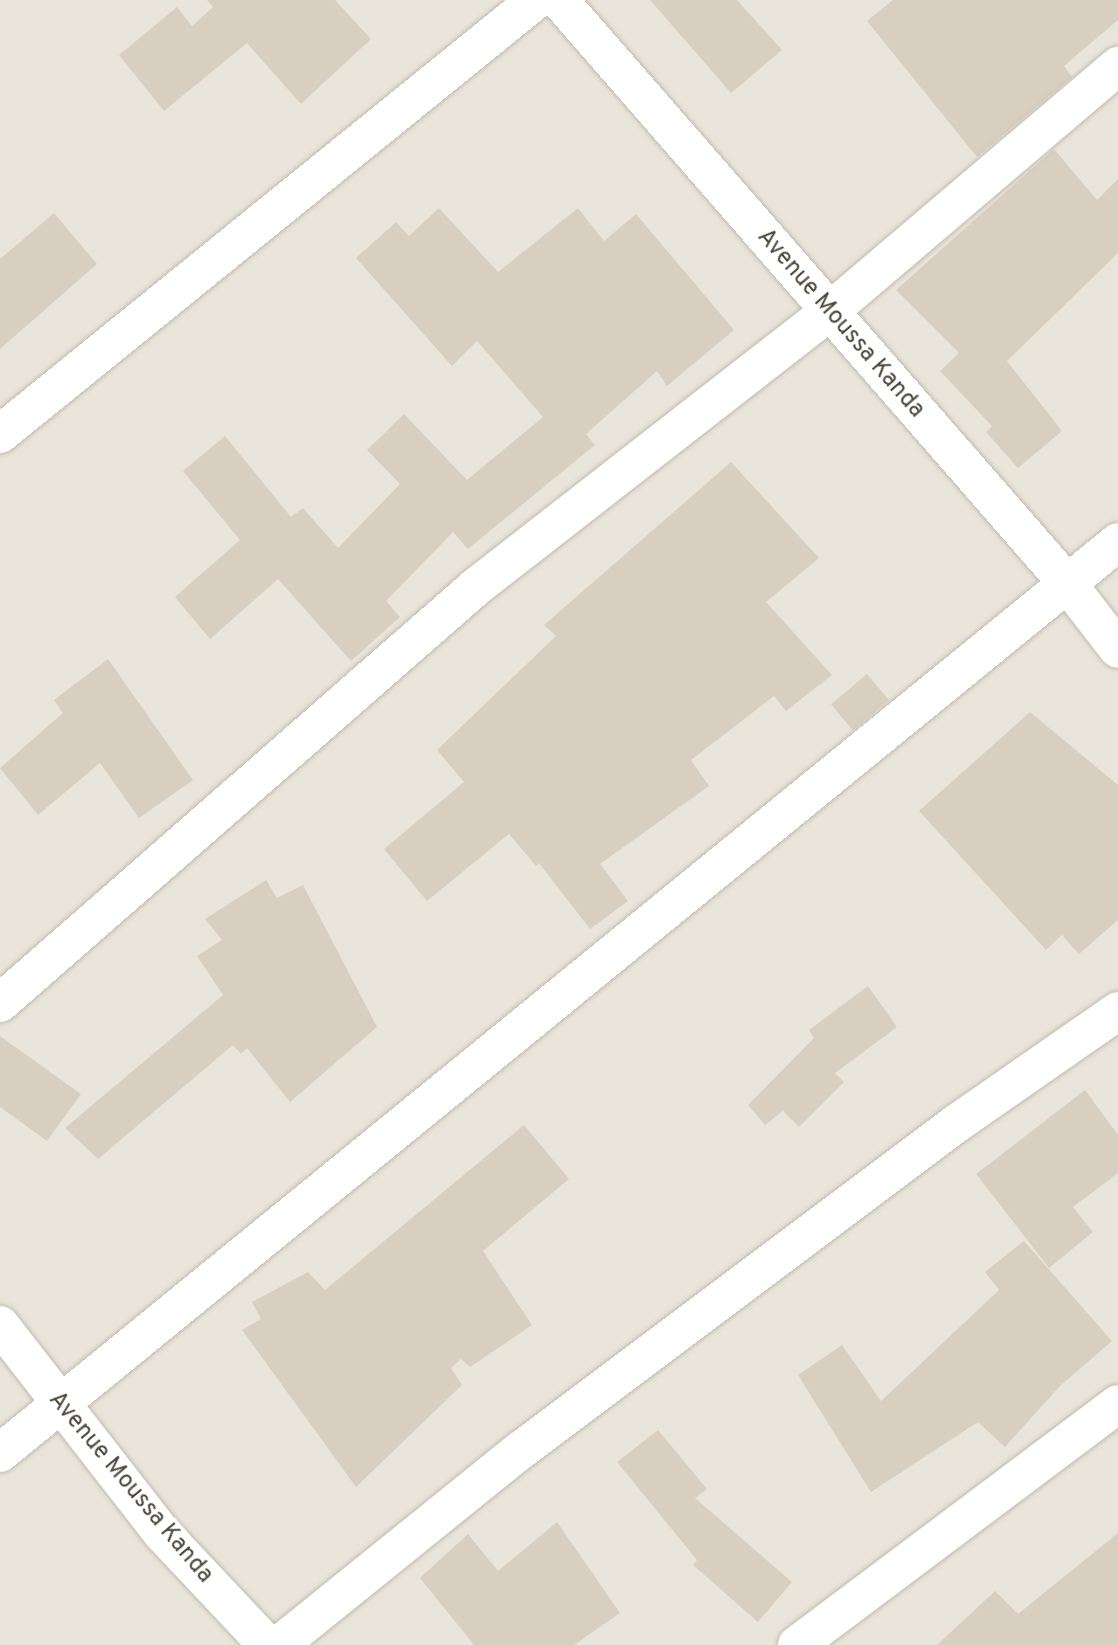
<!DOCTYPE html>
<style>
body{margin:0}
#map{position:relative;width:1118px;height:1645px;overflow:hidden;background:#f6f3ec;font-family:Overpass,sans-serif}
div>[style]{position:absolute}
.residential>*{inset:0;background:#eae5da;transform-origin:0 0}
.building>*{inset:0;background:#d8cfc1;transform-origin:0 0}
.roads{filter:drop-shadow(0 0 2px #c2bbae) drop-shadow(0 0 2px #c2bbae)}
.minor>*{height:38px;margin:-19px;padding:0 19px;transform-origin:19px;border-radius:19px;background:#fff}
span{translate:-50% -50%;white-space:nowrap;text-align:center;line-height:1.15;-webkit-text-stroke:7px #fff;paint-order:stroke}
.street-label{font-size:24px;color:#4b4439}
</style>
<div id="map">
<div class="residential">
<i style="left:0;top:0;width:1118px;height:1645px"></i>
</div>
<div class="building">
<i style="clip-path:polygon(207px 0,335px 0,371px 39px,301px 104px,247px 43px,164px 111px,119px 55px,177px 7px,192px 26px,213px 7px)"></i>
<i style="clip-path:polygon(650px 0,737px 0,782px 50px,731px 93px)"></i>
<i style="clip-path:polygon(893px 0,1118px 0,1118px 20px,1064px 66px,1072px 77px,977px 157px,867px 21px)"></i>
<i style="clip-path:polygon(1054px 149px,1097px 200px,1118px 179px,1118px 253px,1007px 361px,1062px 431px,1018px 468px,986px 432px,992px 426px,940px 371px,959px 353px,896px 290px)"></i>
<i style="clip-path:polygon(439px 208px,498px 272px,578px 208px,604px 241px,636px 214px,734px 330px,667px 386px,657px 371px,586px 434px,595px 445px,468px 549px,453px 532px,386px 601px,400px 617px,351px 661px,278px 579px,210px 639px,175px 597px,240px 540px,183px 471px,225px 436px,291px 517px,303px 508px,338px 548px,400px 484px,367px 450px,404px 414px,467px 480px,543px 417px,477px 341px,452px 366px,356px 258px,396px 222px,409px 236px)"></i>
<i style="clip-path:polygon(54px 213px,97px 264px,0 349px,0 259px)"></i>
<i style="clip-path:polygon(731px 462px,819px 558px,766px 602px,832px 675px,786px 711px,774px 696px,691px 760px,709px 786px,600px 864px,628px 901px,590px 929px,539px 863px,536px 866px,509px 834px,427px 901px,384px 849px,464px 782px,437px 750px,556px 636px,544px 625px)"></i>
<i style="clip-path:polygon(108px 659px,193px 780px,139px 818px,100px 763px,38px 815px,0 768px,63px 713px,54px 700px)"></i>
<i style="left:867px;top:674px;width:34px;height:47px;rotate:50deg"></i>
<i style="clip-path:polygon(1030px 712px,1118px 785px,1118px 920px,1079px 954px,1062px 935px,1046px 950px,919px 811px)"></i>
<i style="clip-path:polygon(266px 880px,277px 898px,303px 885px,377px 1027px,290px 1102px,247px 1048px,241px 1054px,233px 1045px,98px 1159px,65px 1128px,223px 995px,197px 956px,222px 940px,205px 919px)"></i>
<i style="clip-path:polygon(868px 986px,897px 1027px,835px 1073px,844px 1082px,799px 1127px,783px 1111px,765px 1125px,748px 1105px,814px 1038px,809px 1030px)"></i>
<i style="clip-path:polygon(0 1036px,81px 1094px,47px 1141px,0 1107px)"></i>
<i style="clip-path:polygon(1085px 1090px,1118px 1135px,1118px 1173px,1073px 1207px,1093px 1232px,1049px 1268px,976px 1174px)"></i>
<i style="clip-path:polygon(524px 1125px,569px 1179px,483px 1251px,532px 1325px,470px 1367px,461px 1359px,451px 1368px,462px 1385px,356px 1487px,242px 1330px,261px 1319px,252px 1302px,308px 1272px,325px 1290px)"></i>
<i style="clip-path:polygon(1024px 1241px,1112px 1341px,1060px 1386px,1005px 1447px,978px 1422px,871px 1492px,798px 1375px,842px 1345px,881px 1401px,999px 1290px,985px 1272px)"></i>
<i style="clip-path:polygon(658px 1430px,707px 1489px,695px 1498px,792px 1582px,758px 1622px,693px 1565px,697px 1560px,617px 1462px)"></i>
<i style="clip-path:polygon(557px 1522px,620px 1613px,574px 1645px,474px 1645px,420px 1578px,468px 1534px,498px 1571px)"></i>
<i style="clip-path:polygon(1118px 1533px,1118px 1645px,937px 1645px,995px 1591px,1018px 1614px)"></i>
</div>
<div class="roads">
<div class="minor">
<i style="left:559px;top:0;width:773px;rotate:48.93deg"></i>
<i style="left:1067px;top:583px;width:83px;rotate:52.3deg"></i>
<i style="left:0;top:434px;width:690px;rotate:-39deg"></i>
<i style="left:0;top:1003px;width:634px;rotate:-41.16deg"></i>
<i style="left:477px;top:586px;width:446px;rotate:-37.9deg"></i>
<i style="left:829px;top:312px;width:380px;rotate:-40.4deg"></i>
<i style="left:0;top:1325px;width:264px;rotate:52.1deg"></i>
<i style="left:162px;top:1533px;width:154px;rotate:46.8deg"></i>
<i style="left:0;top:1453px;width:1442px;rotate:-39.17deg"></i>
<i style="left:279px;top:1645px;width:311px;rotate:-38.9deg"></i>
<i style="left:521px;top:1450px;width:545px;rotate:-36.87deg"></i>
<i style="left:957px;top:1123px;width:196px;rotate:-34.8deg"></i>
<i style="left:797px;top:1645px;width:401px;rotate:-36.9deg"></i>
</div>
</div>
<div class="street-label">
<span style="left:840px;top:324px;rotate:49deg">Avenue Moussa Kanda</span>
<span style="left:130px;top:1488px;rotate:50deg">Avenue Moussa Kanda</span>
</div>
</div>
